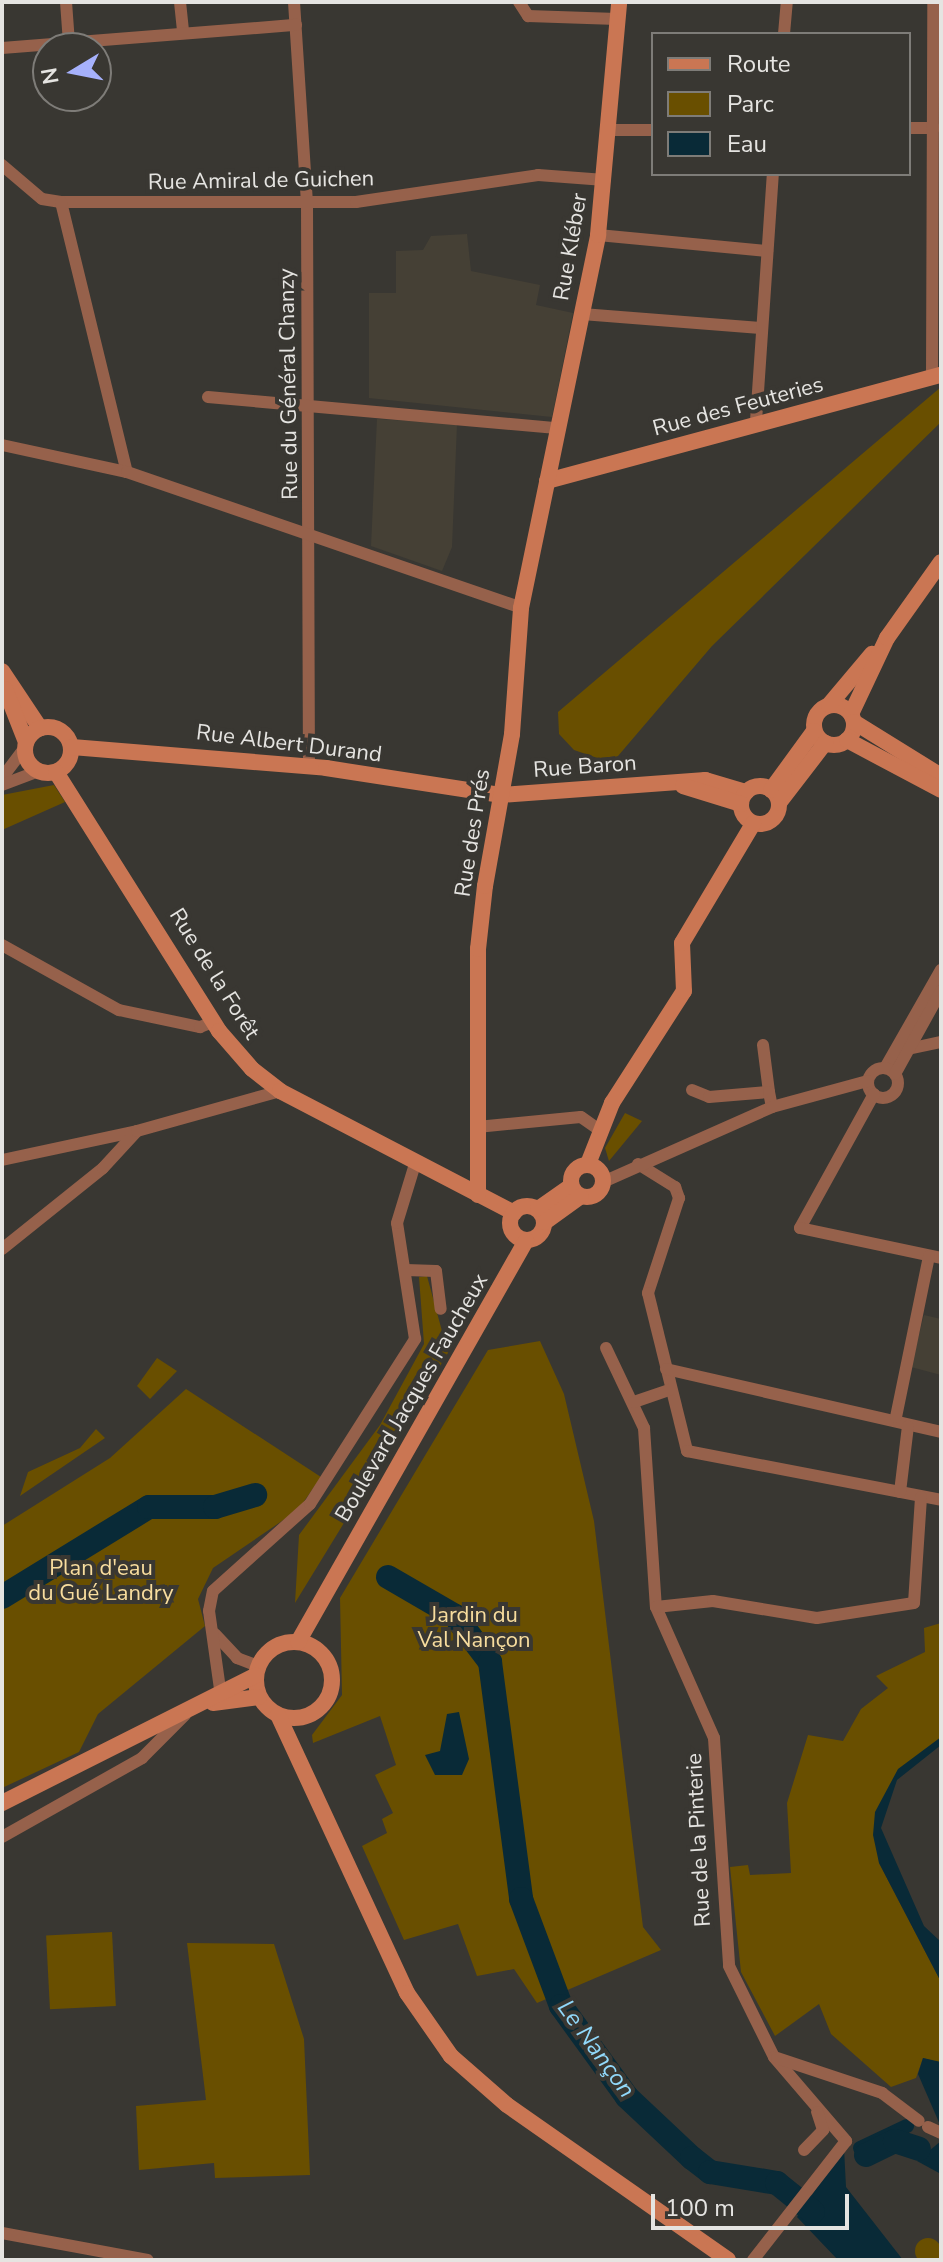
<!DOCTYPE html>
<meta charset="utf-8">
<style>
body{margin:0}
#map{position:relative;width:943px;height:2262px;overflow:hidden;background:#393732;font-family:"Nunito Sans",sans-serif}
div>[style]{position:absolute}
.built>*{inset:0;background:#454035}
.green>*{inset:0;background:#694f00;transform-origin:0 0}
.round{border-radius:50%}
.water>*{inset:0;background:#092a37}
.canal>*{height:14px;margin:-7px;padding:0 7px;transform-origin:7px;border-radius:7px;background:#092a37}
.river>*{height:24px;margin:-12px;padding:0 12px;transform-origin:12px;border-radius:12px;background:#092a37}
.street>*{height:12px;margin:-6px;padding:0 6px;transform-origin:6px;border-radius:6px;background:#96614b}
.street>.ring{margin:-6px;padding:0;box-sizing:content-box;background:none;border:12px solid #96614b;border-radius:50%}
.secondary>*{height:16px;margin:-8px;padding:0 8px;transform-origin:8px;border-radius:8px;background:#ca7653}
.secondary>.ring{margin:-8px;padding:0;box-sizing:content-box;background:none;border:16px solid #ca7653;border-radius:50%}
span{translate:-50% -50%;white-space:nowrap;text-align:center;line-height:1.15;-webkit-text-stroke:8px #393732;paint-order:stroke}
.street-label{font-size:22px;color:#e5e4e1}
.park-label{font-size:22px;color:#f8dd9e}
.water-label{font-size:24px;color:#91d8fa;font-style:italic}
.frame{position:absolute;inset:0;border:4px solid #e5e4e1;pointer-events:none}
.legend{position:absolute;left:651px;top:32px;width:260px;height:144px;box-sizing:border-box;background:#393732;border:2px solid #7e7c78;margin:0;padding:10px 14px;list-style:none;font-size:24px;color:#e5e4e1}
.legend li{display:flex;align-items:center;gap:16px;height:40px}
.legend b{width:40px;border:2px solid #7e7c78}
.north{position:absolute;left:32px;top:32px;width:80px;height:80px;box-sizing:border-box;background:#393732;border:2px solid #7e7c78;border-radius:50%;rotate:260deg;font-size:22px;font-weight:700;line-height:32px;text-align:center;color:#e5e4e1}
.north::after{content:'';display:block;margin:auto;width:28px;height:36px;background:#a6b1fc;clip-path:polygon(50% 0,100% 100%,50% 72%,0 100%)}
.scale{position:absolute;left:651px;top:2194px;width:198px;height:36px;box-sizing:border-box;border:4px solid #e5e4e1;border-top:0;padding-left:10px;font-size:24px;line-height:28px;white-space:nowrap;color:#e5e4e1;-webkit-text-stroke:6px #393732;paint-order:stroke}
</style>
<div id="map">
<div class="built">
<i style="clip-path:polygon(467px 234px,471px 271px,540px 285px,536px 305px,573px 313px,552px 417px,369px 398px,369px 293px,396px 293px,396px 251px,423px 250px,431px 236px)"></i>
<i style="clip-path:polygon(377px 419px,457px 424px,452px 547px,442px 571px,371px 546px)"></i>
<i style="clip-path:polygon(924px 1315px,941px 1319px,941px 1375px,911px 1367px)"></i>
</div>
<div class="green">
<i style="clip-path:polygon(941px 387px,941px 422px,712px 646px,612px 763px,574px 750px,559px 734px,558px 712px)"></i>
<i style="clip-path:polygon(54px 785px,65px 802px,2px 830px,2px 795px)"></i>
<i style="clip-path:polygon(625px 1113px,642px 1121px,609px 1161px,605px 1148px)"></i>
<i style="clip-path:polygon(427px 1276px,448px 1353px,295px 1603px,299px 1535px,380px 1425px,424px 1344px,419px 1277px)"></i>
<i style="clip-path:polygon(540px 1341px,564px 1394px,594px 1521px,643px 1927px,661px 1950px,537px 2003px,514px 1969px,477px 1976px,458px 1924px,404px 1940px,362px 1846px,387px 1833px,382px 1819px,393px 1813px,375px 1775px,396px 1765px,380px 1716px,313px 1743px,312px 1735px,342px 1695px,340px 1598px,488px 1350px)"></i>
<i style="clip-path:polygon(157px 1358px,177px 1371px,150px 1399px,137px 1386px)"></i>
<i style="clip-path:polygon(186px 1389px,321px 1477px,298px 1510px,213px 1568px,198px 1599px,205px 1626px,98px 1714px,79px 1752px,2px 1788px,2px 1526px,110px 1458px)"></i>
<i style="clip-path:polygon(96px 1429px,105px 1438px,20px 1496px,28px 1472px,80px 1448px)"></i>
<i style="clip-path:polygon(941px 1623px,941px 1741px,902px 1767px,876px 1818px,879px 1863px,941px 1982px,941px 2063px,923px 2058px,916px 2078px,891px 2087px,831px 2034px,819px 2004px,775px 2036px,741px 1972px,730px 1867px,748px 1865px,750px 1875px,791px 1873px,787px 1803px,808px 1735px,843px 1741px,861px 1709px,888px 1688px,876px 1676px,925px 1652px,924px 1628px)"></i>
<i style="left:112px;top:1932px;width:74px;height:66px;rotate:87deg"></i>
<i style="clip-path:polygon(187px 1943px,274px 1944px,304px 2039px,310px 2175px,215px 2178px,214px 2163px,139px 2170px,136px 2106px,206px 2100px)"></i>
<i style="clip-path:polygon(897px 2133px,922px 2147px,914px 2159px,902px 2145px,875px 2161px,864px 2148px)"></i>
<i class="round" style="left:915px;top:2238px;width:26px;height:26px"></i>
</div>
<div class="water">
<i style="clip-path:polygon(459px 1712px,469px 1759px,462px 1775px,435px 1775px,425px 1755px,440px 1751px,447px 1714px)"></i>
<i style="clip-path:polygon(941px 1737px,941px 1745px,897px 1780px,881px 1828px,924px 1926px,941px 1942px,941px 1982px,879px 1863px,873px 1835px,875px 1812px,898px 1769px)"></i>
<i style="clip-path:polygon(923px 2058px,941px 2062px,941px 2127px,918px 2074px)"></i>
<i style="clip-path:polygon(941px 2141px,941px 2173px,939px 2173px,917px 2161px)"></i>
<i style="clip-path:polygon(844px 2148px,846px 2187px,903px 2260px,838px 2260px,797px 2217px)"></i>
</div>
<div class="canal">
<i style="left:860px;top:2148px;width:52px;rotate:-25.1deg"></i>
</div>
<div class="river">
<i style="left:388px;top:1577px;width:78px;rotate:30.2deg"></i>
<i style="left:455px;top:1616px;width:58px;rotate:52.7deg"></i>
<i style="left:490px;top:1662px;width:239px;rotate:82.5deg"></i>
<i style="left:521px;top:1899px;width:114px;rotate:69.5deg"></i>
<i style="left:561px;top:2006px;width:112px;rotate:54deg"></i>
<i style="left:627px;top:2097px;width:89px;rotate:43.2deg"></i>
<i style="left:692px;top:2158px;width:23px;rotate:38deg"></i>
<i style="left:710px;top:2172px;width:68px;rotate:9.3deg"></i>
<i style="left:777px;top:2183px;width:46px;rotate:38.9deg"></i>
<i style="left:2px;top:1597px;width:172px;rotate:-31.5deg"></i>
<i style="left:149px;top:1507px;width:66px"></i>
<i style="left:215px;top:1507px;width:42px;rotate:-16.7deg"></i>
<i style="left:866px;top:2155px;width:32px;rotate:-26deg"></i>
<i style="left:895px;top:2141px;width:25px;rotate:18deg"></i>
</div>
<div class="street">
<i style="left:66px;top:2px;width:41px;rotate:85.8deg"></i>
<i style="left:180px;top:2px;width:31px;rotate:84deg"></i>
<i style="left:294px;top:2px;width:202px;rotate:86.3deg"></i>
<i style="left:307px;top:204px;width:562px;rotate:89.8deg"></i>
<i style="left:519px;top:2px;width:17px;rotate:57deg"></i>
<i style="left:528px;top:16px;width:89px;rotate:1.9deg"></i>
<i style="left:784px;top:34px;width:32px;rotate:-85deg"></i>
<i style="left:2px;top:48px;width:295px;rotate:-4.5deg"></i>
<i style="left:909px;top:128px;width:25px"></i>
<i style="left:609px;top:130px;width:44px"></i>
<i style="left:2px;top:165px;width:52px;rotate:40.4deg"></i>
<i style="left:42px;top:199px;width:19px;rotate:9deg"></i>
<i style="left:61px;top:202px;width:295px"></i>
<i style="left:356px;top:202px;width:184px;rotate:-8.4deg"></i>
<i style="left:538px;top:175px;width:67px;rotate:4.3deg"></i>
<i style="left:61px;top:202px;width:278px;rotate:76.3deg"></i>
<i style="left:598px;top:235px;width:170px;rotate:5.4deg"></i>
<i style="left:582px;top:314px;width:179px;rotate:4.5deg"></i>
<i style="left:932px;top:377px;width:375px;rotate:-89.8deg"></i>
<i style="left:208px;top:397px;width:350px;rotate:5.1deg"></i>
<i style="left:756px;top:421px;width:248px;rotate:-86.1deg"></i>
<i style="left:2px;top:445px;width:128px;rotate:12.2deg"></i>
<i style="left:127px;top:472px;width:417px;rotate:19deg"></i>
<i style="left:2px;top:778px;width:38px;rotate:-53deg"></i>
<i style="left:2px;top:785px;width:39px;rotate:-21deg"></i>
<i style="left:2px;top:945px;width:134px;rotate:29.1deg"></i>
<i style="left:119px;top:1010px;width:83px;rotate:11.9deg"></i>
<i style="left:200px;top:1027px;width:14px;rotate:-21deg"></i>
<i style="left:763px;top:1045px;width:47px;rotate:82.7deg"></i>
<i style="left:908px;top:1049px;width:34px;rotate:-12deg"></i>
<i style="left:885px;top:1068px;width:113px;rotate:-60.3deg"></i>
<i class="ring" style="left:868px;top:1068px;width:18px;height:18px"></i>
<i style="left:895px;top:1074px;width:95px;rotate:-61deg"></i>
<i style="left:692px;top:1090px;width:18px;rotate:22deg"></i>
<i style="left:709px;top:1097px;width:60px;rotate:-4.8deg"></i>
<i style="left:769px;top:1092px;width:15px;rotate:79deg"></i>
<i style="left:874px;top:1094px;width:153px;rotate:118.9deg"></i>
<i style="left:800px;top:1228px;width:144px;rotate:12deg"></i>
<i style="left:477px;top:1127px;width:104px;rotate:-5.5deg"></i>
<i style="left:581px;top:1117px;width:21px;rotate:35deg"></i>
<i style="left:2px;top:1160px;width:138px;rotate:-12.1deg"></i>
<i style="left:638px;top:1164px;width:44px;rotate:31.9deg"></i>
<i style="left:675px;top:1187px;width:12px;rotate:70deg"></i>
<i style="left:679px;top:1198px;width:100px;rotate:108.1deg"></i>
<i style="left:648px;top:1293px;width:163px;rotate:76.1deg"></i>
<i style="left:687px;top:1451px;width:259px;rotate:10.9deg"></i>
<i style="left:603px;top:1182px;width:185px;rotate:-23.9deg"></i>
<i style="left:772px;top:1107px;width:99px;rotate:-15.2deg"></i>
<i style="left:2px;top:1249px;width:129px;rotate:-38.7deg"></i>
<i style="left:103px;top:1168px;width:50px;rotate:-47.4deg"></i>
<i style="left:137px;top:1131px;width:148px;rotate:-15.6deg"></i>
<i style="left:406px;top:1270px;width:30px;rotate:2deg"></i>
<i style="left:436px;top:1271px;width:38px;rotate:83deg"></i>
<i style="left:606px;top:1348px;width:89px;rotate:64.6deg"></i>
<i style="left:644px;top:1428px;width:179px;rotate:86.2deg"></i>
<i style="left:656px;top:1607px;width:143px;rotate:66.1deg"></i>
<i style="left:714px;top:1738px;width:228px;rotate:86.2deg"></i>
<i style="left:729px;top:1966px;width:102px;rotate:63.7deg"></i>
<i style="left:774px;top:2057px;width:111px;rotate:49.4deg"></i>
<i style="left:846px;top:2141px;width:151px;rotate:128deg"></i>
<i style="left:666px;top:1369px;width:282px;rotate:12.9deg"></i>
<i style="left:634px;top:1402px;width:39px;rotate:-19deg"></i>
<i style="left:896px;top:1417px;width:164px;rotate:-78.4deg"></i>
<i style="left:900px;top:1492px;width:66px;rotate:-83.1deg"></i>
<i style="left:656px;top:1607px;width:57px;rotate:-6deg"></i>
<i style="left:713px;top:1601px;width:105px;rotate:9.3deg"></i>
<i style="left:817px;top:1618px;width:98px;rotate:-8.8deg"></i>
<i style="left:914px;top:1603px;width:106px;rotate:-86.2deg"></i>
<i style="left:215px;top:1634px;width:33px;rotate:47deg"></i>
<i style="left:237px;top:1658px;width:22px;rotate:21deg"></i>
<i style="left:220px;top:1689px;width:79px;rotate:-98deg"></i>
<i style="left:209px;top:1611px;width:20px;rotate:-79deg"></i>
<i style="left:213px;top:1591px;width:130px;rotate:-41.9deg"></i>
<i style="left:310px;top:1504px;width:196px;rotate:-57.5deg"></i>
<i style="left:415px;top:1339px;width:117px;rotate:-98.8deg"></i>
<i style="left:397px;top:1223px;width:65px;rotate:-73deg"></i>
<i style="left:2px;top:1837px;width:161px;rotate:-29.4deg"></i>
<i style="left:142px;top:1758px;width:61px;rotate:-45deg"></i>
<i style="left:777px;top:2058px;width:111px;rotate:18.4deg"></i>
<i style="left:882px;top:2093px;width:46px;rotate:37.1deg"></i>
<i style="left:928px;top:2127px;width:14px;rotate:25deg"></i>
<i style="left:804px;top:2150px;width:28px;rotate:-46deg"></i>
<i style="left:823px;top:2130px;width:19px;rotate:-108deg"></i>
<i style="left:2px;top:2233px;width:148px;rotate:10.5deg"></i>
</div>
<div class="secondary">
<i style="left:547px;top:481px;width:408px;rotate:-15.1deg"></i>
<i style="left:2px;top:671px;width:69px;rotate:56.3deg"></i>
<i style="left:5px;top:689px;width:57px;rotate:68.4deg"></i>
<i class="ring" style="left:814px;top:705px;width:24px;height:24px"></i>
<i style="left:829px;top:705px;width:67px;rotate:-49.9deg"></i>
<i style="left:851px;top:714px;width:84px;rotate:-64.7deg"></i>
<i style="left:887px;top:638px;width:93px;rotate:-54.6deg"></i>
<i style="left:854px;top:722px;width:102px;rotate:31.8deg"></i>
<i class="ring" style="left:25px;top:727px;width:30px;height:30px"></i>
<i style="left:847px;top:740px;width:106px;rotate:28deg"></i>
<i style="left:72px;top:747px;width:255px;rotate:4.7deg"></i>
<i style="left:326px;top:768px;width:176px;rotate:8.8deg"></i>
<i style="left:500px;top:795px;width:206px;rotate:-4.2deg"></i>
<i style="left:705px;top:780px;width:43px;rotate:16.3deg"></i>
<i style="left:56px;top:772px;width:306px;rotate:57.8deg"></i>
<i style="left:219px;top:1031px;width:50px;rotate:49deg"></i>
<i style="left:252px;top:1069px;width:36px;rotate:38deg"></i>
<i style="left:280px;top:1091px;width:264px;rotate:27.5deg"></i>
<i class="ring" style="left:741px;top:786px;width:22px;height:22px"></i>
<i style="left:683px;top:786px;width:61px;rotate:17.2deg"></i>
<i style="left:771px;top:790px;width:73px;rotate:-53.9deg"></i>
<i style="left:779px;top:803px;width:76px;rotate:-52.5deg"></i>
<i style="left:588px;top:1164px;width:66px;rotate:-68.5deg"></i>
<i style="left:612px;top:1103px;width:133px;rotate:-57.3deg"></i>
<i style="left:684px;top:991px;width:48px;rotate:-92.4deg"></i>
<i style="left:682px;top:943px;width:139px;rotate:-59.2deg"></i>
<i class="ring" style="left:571px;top:1165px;width:16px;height:16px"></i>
<i style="left:478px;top:1195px;width:246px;rotate:-90deg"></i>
<i style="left:478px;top:949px;width:63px;rotate:-83.7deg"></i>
<i style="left:485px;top:886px;width:154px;rotate:-79.9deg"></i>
<i style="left:512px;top:734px;width:126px;rotate:-85.9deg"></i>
<i style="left:521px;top:608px;width:381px;rotate:-78.3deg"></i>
<i style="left:598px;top:235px;width:234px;rotate:-84.8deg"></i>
<i class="ring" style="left:510px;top:1206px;width:18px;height:18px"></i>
<i style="left:538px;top:1209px;width:40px;rotate:-34.9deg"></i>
<i style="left:545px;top:1222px;width:44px;rotate:-35.8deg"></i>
<i class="ring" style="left:256px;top:1642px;width:60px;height:60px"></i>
<i style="left:298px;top:1642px;width:462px;rotate:-60.4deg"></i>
<i style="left:213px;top:1703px;width:46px;rotate:-7.4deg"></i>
<i style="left:278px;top:1715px;width:306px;rotate:65.1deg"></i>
<i style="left:407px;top:1993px;width:77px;rotate:55.1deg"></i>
<i style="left:451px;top:2056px;width:74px;rotate:41.2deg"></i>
<i style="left:507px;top:2105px;width:270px;rotate:35deg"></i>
<i style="left:2px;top:1803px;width:284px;rotate:-26.7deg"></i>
</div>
<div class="street-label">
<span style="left:261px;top:181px;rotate:-1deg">Rue Amiral de Guichen</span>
<span style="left:571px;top:247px;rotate:-80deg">Rue Kléber</span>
<span style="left:289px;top:384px;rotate:-91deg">Rue du Général Chanzy</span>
<span style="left:738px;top:407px;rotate:-15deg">Rue des Feuteries</span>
<span style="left:289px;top:744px;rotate:7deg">Rue Albert Durand</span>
<span style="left:585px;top:767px;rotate:-4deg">Rue Baron</span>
<span style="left:473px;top:833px;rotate:-81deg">Rue des Prés</span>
<span style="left:214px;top:974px;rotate:58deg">Rue de la Forêt</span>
<span style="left:412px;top:1398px;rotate:-60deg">Boulevard Jacques Faucheux</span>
<span style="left:699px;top:1840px;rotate:-93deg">Rue de la Pinterie</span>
</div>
<div class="park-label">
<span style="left:101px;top:1581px">Plan d'eau<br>du Gué Landry</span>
<span style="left:474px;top:1628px">Jardin du<br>Val Nançon</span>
</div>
<div class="water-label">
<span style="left:596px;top:2049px;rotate:54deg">Le Nançon</span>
</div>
<div class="frame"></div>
<ul class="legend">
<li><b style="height:10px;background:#ca7653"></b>Route</li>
<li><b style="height:22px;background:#694f00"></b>Parc</li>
<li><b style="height:22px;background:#092a37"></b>Eau</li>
</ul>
<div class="north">N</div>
<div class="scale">100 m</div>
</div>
